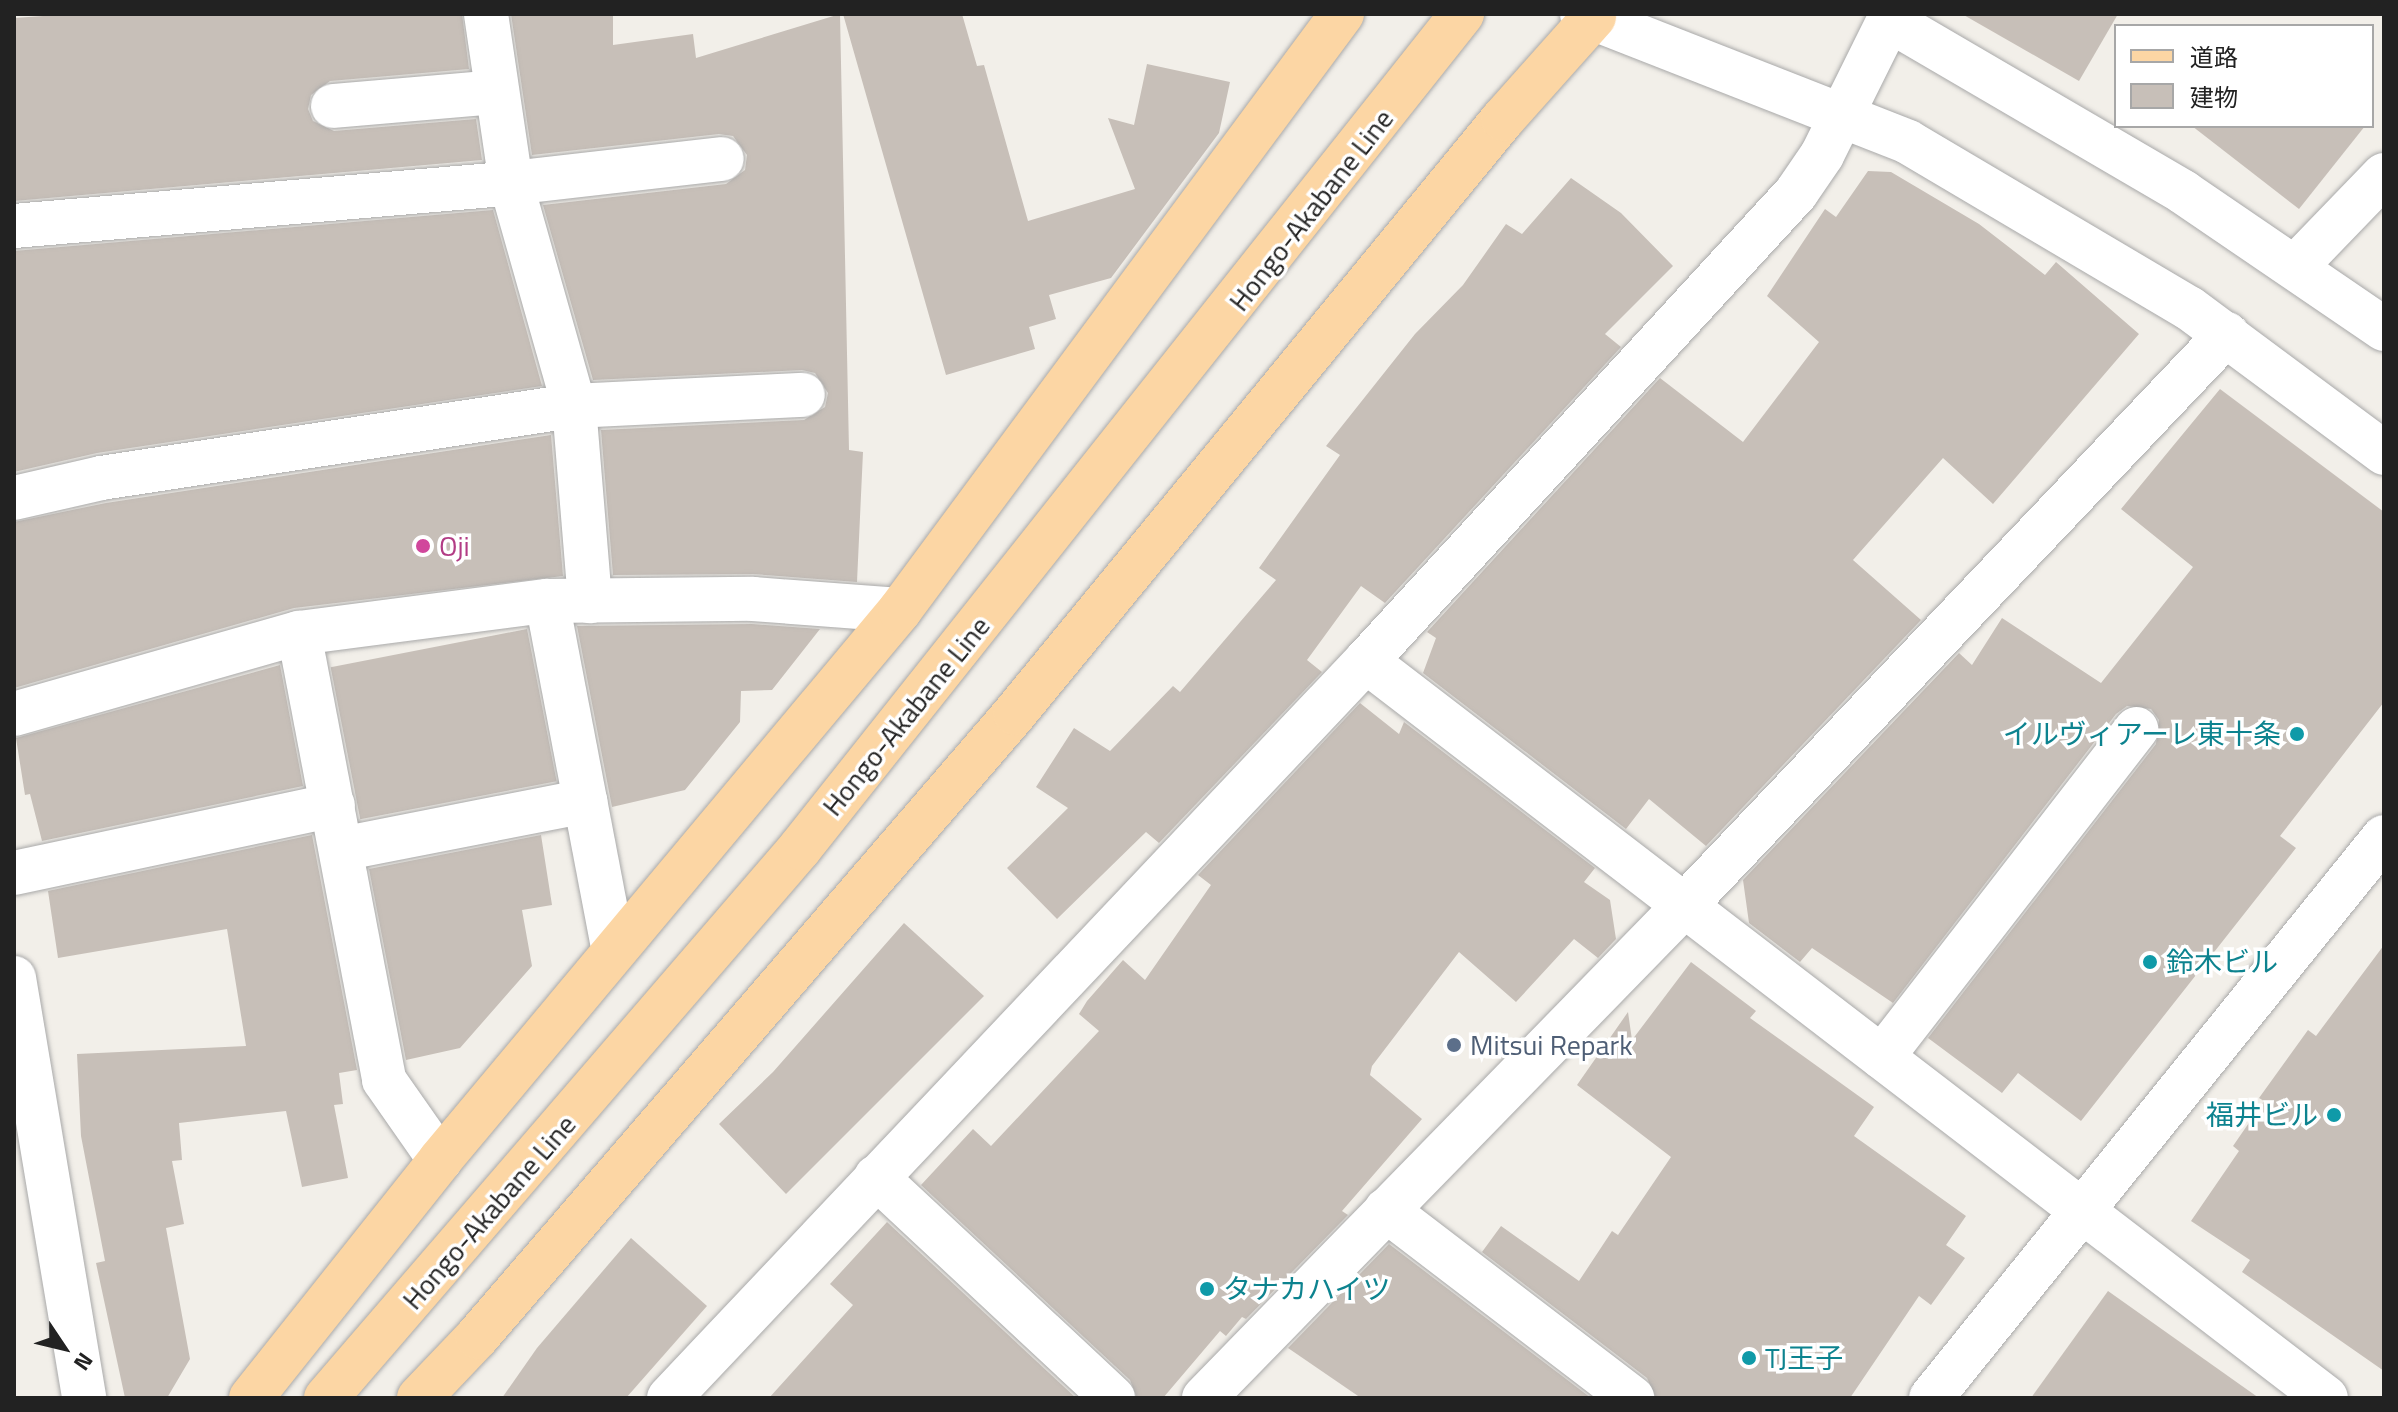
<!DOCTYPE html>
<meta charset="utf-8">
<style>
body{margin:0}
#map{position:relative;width:2398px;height:1412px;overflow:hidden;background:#f2efe9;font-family:"Titillium Web","Noto Sans JP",sans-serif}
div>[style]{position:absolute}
.building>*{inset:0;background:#c7bfb8;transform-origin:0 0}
.roads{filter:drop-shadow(0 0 2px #a9a9a9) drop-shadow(0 0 2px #a9a9a9)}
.minor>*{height:44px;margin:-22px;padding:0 22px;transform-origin:22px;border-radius:22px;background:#fff}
.major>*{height:44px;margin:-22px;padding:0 22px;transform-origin:22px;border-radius:22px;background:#fcd6a4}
.dots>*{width:22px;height:22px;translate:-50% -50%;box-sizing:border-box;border:4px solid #fff;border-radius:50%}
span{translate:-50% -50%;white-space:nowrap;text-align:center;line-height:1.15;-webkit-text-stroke:7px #fff;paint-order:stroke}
.street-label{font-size:28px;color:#222}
.hotel-label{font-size:28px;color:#b23c85}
.left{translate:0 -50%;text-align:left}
.culture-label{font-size:28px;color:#0d838f}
.right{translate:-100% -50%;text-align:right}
.service-label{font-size:28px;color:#4e5e75}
.frame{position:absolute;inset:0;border:16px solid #222;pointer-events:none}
.legend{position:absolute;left:2114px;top:24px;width:260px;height:104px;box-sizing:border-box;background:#fff;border:2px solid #a7a7a7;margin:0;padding:10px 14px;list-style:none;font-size:24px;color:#222}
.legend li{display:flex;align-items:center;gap:16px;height:40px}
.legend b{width:40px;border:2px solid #a7a7a7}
.north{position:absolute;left:24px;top:1308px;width:80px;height:80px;-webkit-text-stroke:6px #fff;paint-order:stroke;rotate:125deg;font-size:22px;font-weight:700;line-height:32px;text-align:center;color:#222}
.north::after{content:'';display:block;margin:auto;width:28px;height:36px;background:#222;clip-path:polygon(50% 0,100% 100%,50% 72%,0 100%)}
</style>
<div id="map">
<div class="building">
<i style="clip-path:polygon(72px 14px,462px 14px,469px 69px,330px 81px,311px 95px,308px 109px,313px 121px,334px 131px,476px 119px,482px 160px,14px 201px,14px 18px)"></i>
<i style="clip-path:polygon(511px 14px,613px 14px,613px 45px,693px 34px,696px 58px,840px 14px,849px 450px,863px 452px,857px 582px,753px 574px,613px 575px,601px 430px,804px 420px,825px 407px,828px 393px,815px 373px,802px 370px,593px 380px,543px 205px,726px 184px,745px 170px,747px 155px,733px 136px,719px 134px,532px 155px)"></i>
<i style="clip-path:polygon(843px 14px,962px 14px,977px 66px,984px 65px,1028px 221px,1135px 189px,1108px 118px,1134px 125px,1147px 64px,1230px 82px,1219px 133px,1111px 278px,1049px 295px,1056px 319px,1029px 327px,1035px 349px,946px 375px)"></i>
<i style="clip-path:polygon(1962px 14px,2118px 14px,2079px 81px)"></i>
<i style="clip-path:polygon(2192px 126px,2365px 126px,2299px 209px)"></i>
<i style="clip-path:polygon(1868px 171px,1891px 172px,1979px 224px,2045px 275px,2056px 262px,2139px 334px,1993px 504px,1943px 458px,1853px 560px,1921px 620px,1706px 846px,1649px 799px,1626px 829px,1423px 673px,1436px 638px,1427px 632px,1660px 378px,1743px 442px,1819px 342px,1767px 296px,1825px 209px,1836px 217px)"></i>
<i style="clip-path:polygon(1571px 178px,1621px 213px,1673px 266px,1605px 334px,1621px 347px,1385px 603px,1361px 586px,1307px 660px,1322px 672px,1159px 843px,1146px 832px,1057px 919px,1007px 868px,1068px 808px,1036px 787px,1074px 728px,1110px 751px,1173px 686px,1180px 692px,1276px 580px,1259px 568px,1340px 455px,1326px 446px,1415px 334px,1463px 285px,1506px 224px,1522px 234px)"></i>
<i style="clip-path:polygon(493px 210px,542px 386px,97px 453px,14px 472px,14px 251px)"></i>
<i style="clip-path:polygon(2220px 389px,2384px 512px,2384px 702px,2280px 836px,2296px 848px,2081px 1121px,2018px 1073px,2002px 1093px,1928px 1038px,2156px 744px,2159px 720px,2151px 709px,2127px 706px,2116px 714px,1893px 1003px,1812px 948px,1800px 962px,1749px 923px,1743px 880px,1959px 653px,1972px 665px,2002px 618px,2101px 683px,2193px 567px,2121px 509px)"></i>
<i style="clip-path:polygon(551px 435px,563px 576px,294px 608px,14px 688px,14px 522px,106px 503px)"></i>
<i style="clip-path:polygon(752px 624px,820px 629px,772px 690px,741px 691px,740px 722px,685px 790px,612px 807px,577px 626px)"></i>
<i style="left:527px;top:629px;width:155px;height:200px;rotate:79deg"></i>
<i style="clip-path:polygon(280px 665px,303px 786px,42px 841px,30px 794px,25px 795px,16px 738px)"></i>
<i style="clip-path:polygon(1360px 703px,1399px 734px,1404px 722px,1595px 868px,1584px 882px,1610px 900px,1616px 939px,1598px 958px,1574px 939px,1516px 1002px,1459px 952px,1372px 1066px,1370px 1075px,1422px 1119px,1342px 1211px,1348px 1215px,1246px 1319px,1242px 1317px,1226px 1336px,1220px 1331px,1163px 1398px,1137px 1398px,1130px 1380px,921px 1185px,973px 1129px,991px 1146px,1099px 1031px,1079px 1014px,1087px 1001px,1123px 960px,1145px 980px,1211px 885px,1198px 875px)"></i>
<i style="clip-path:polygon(312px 835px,357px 1070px,339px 1073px,343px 1104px,334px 1105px,348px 1178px,302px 1187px,286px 1111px,179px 1123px,182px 1160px,172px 1161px,184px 1224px,166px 1228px,190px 1359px,167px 1398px,125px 1398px,96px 1263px,105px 1261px,81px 1136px,77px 1054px,246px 1046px,227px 929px,58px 958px,48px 891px)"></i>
<i style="clip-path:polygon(541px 835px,552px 905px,522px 910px,532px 966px,460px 1048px,406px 1060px,369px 869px)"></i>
<i style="clip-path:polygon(904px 923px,984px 996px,786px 1194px,719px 1124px,773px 1072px)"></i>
<i style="clip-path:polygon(2384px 945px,2384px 1371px,2242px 1272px,2250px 1260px,2191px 1221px,2239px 1151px,2233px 1146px,2264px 1101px,2259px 1098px,2308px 1030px,2316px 1036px)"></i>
<i style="clip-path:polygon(1691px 962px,1756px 1011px,1750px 1018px,1874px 1107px,1854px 1136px,1966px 1216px,1946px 1245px,1965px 1258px,1931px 1305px,1919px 1296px,1850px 1398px,1656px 1398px,1647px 1378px,1482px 1252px,1501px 1226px,1579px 1281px,1612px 1231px,1618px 1235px,1671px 1157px,1577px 1085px,1628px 1012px,1632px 1040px)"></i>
<i style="clip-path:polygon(887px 1222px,1076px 1398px,769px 1398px,853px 1305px,830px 1284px)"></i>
<i style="clip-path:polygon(631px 1238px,707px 1306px,626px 1398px,502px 1398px,537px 1348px)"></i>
<i style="clip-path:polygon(1389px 1244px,1591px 1398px,1361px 1398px,1288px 1348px)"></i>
<i style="clip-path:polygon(2108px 1291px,2259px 1398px,2031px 1398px)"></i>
</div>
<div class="roads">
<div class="minor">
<i style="left:486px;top:14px;width:171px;rotate:81.6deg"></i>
<i style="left:511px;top:183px;width:232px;rotate:74.2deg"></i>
<i style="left:574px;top:406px;width:196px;rotate:85.3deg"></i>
<i style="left:1582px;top:14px;width:350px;rotate:21.4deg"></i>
<i style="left:1908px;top:142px;width:326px;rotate:30.6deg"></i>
<i style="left:2189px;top:308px;width:243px;rotate:36.6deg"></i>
<i style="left:1889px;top:20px;width:341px;rotate:30.3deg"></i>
<i style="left:2183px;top:192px;width:243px;rotate:34.3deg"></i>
<i style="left:333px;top:106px;width:164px;rotate:-4.9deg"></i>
<i style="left:14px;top:226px;width:499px;rotate:-4.9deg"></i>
<i style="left:511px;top:183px;width:212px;rotate:-6.5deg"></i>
<i style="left:2297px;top:265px;width:125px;rotate:-46deg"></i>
<i style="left:14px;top:498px;width:89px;rotate:-12.9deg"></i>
<i style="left:101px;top:478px;width:478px;rotate:-8.7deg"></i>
<i style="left:574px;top:406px;width:229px;rotate:-2.8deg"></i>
<i style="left:547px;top:601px;width:356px;rotate:79.2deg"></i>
<i style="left:299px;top:633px;width:455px;rotate:79.2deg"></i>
<i style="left:384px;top:1080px;width:98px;rotate:55deg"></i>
<i style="left:1366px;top:661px;width:1210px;rotate:37.51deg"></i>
<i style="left:14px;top:714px;width:296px;rotate:-15.9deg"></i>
<i style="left:299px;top:633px;width:250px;rotate:-7.4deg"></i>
<i style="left:547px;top:601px;width:206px;rotate:-0.6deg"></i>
<i style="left:753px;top:599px;width:147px;rotate:4.3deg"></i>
<i style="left:341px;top:849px;width:249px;rotate:-11.1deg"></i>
<i style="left:14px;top:873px;width:326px;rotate:-12deg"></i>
<i style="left:14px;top:978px;width:426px;rotate:80.5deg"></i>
<i style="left:1882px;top:1057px;width:415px;rotate:-52.2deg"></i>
<i style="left:876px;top:1177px;width:324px;rotate:43deg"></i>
<i style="left:1386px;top:1210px;width:310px;rotate:37.4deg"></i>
<i style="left:669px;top:1398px;width:1014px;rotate:-46.6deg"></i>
<i style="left:1366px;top:661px;width:636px;rotate:-47.42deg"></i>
<i style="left:1796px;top:193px;width:46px;rotate:-55.6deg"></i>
<i style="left:1822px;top:155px;width:157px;rotate:-63.6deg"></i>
<i style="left:1204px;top:1398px;width:686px;rotate:-45.71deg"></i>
<i style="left:1683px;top:907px;width:790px;rotate:-46.49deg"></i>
<i style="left:1931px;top:1398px;width:721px;rotate:-51.08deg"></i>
</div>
<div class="major">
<i style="left:251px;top:1398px;width:304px;rotate:-51.5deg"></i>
<i style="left:440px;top:1160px;width:717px;rotate:-50.09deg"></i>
<i style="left:900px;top:610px;width:742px;rotate:-53.44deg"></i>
<i style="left:326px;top:1398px;width:726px;rotate:-49.24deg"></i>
<i style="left:800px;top:848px;width:1065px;rotate:-51.56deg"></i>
<i style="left:419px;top:1398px;width:84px;rotate:-46.4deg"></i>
<i style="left:477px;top:1337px;width:824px;rotate:-49.23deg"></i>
<i style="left:1015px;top:713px;width:769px;rotate:-50.6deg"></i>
<i style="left:1503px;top:119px;width:137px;rotate:-48.3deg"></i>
</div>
</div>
<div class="dots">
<i style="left:423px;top:546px;background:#d1479c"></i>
<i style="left:2297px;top:734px;background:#0f9aa8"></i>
<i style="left:2150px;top:962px;background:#0f9aa8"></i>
<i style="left:1454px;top:1045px;background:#5c6f8a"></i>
<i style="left:2334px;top:1115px;background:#0f9aa8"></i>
<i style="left:1207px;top:1289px;background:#0f9aa8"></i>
<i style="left:1749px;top:1358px;background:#0f9aa8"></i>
</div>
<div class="street-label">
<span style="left:1311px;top:210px;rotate:-52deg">Hongo-Akabane Line</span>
<span style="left:906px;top:716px;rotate:-51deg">Hongo-Akabane Line</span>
<span style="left:489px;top:1212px;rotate:-49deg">Hongo-Akabane Line</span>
</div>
<div class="hotel-label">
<span class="left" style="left:439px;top:546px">Oji</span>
</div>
<div class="culture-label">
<span class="right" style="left:2281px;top:734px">イルヴィアーレ東十条</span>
<span class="left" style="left:2166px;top:962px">鈴木ビル</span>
<span class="right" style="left:2318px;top:1115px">福井ビル</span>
<span class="left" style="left:1223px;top:1289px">タナカハイツ</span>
<span class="left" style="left:1765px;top:1358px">TJ王子</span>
</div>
<div class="service-label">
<span class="left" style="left:1470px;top:1045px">Mitsui Repark</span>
</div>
<div class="frame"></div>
<ul class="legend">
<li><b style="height:10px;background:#fcd6a4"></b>道路</li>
<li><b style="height:22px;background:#c7bfb8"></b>建物</li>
</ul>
<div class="north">N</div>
</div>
